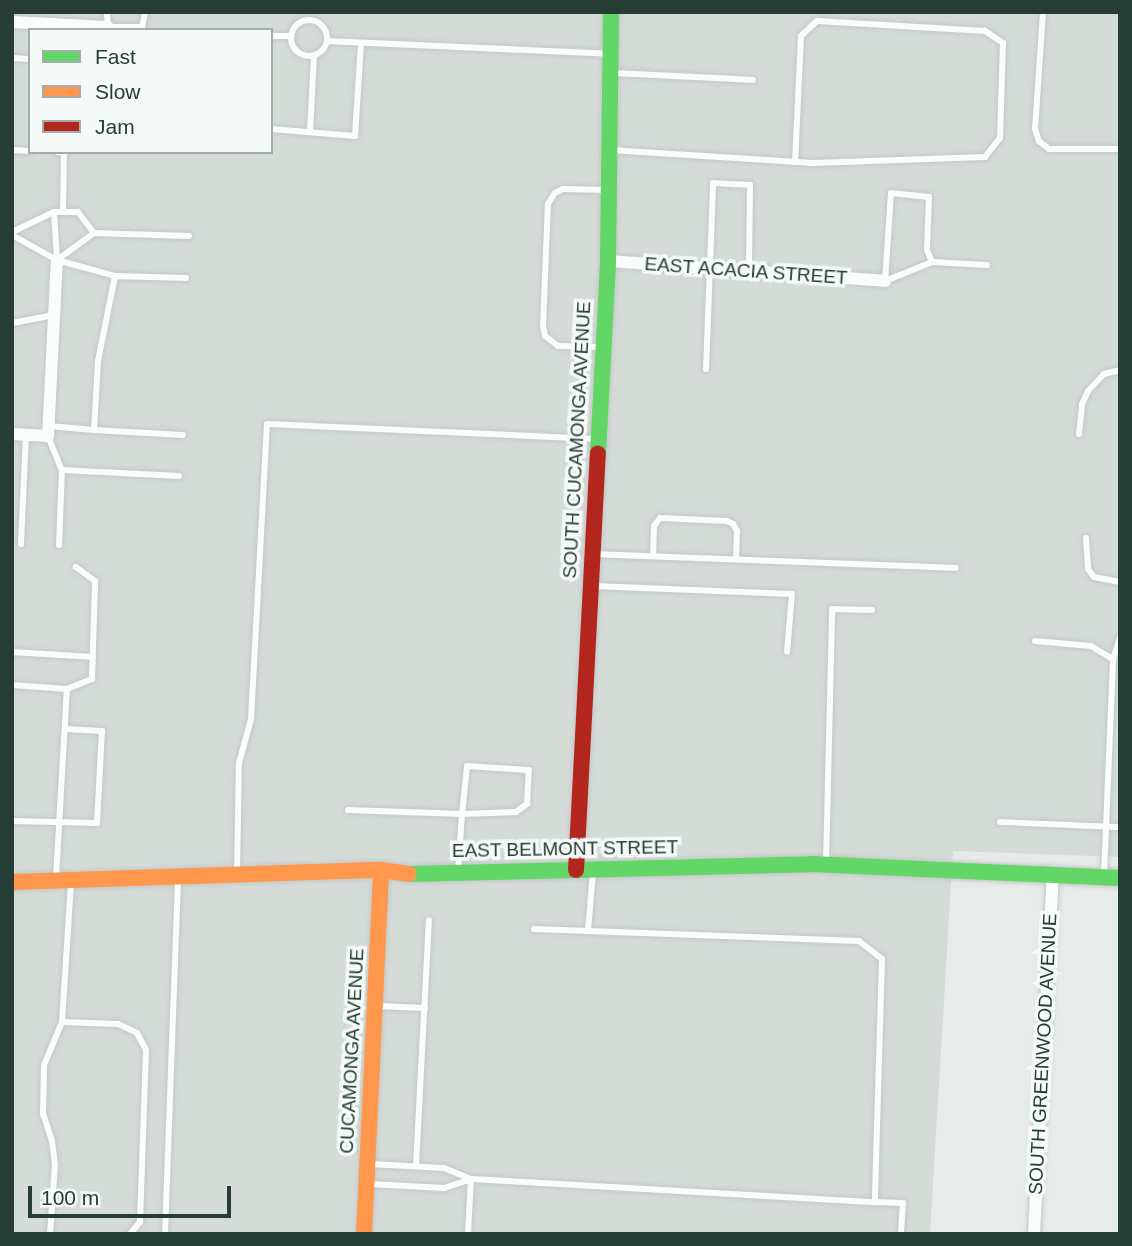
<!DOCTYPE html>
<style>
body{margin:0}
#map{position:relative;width:1132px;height:1246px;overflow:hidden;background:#e7ebe9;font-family:Helvetica,sans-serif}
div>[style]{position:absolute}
.built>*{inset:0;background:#d5dcd8}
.roads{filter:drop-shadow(0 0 2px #c4c8c6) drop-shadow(0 0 2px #c4c8c6)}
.lane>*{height:6px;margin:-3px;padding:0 3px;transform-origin:3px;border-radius:3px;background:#fbfcfc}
.lane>.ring{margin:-3px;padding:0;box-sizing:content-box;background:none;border:6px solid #fbfcfc;border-radius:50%}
.street>*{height:12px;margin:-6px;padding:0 6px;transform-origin:6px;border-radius:6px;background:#fbfcfc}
.fast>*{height:16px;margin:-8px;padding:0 8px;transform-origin:8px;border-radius:8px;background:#63d668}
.slow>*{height:16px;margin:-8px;padding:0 8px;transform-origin:8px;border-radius:8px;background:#ff974d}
.jam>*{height:16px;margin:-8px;padding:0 8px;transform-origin:8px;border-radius:8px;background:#b3261e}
span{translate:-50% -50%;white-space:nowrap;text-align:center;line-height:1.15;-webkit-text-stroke:7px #f5f9f7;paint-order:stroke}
.street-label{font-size:19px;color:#253d34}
.frame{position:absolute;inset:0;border:14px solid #253d34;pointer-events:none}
.legend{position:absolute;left:28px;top:28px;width:245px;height:126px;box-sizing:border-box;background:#f5f9f7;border:2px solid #a2aea9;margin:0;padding:9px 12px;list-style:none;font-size:21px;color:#253d34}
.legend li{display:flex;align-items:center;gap:14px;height:35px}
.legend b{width:35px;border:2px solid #a2aea9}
.scale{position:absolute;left:28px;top:1186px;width:203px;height:32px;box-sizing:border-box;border:4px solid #253d34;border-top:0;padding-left:9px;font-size:21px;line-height:24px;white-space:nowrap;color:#253d34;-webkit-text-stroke:5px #f5f9f7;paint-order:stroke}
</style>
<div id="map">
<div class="built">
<i style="clip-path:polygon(evenodd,12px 12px,1120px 12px,1120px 857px,953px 851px,930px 1234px,12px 1234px,12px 12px,30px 30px,271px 30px,271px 152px,30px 152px,30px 30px)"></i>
</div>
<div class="roads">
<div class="lane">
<i style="left:107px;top:12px;width:15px;rotate:86deg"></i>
<i style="left:108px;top:27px;width:34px"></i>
<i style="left:1043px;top:12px;width:117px;rotate:93.9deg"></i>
<i style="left:1035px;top:129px;width:13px;rotate:72deg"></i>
<i style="left:1039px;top:141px;width:13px;rotate:39deg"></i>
<i style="left:1049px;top:149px;width:71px"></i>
<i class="ring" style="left:291px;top:20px;width:30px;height:30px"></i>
<i style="left:142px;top:28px;width:16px;rotate:-79deg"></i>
<i style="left:271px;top:36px;width:20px"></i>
<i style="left:327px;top:41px;width:282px;rotate:2.6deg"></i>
<i style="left:12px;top:58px;width:18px;rotate:3deg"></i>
<i style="left:612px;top:73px;width:141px;rotate:2.8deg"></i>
<i style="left:271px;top:129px;width:84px;rotate:4.8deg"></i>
<i style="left:355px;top:136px;width:93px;rotate:-86.3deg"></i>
<i style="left:310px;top:132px;width:76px;rotate:-87deg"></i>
<i style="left:12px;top:150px;width:18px;rotate:3deg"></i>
<i style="left:611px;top:150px;width:202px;rotate:3.7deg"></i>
<i style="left:813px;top:163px;width:172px;rotate:-2deg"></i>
<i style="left:985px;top:157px;width:24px;rotate:-52deg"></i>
<i style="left:1000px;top:138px;width:95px;rotate:-88.2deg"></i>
<i style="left:1003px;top:43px;width:22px;rotate:-146deg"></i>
<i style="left:985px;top:31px;width:168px;rotate:-176.6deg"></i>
<i style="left:817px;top:21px;width:22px;rotate:137deg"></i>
<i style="left:801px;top:36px;width:126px;rotate:92.7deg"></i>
<i style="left:57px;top:152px;width:7px;rotate:8deg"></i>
<i style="left:64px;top:153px;width:59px;rotate:91deg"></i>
<i style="left:54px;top:212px;width:48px;rotate:86.4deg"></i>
<i style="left:12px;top:232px;width:47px;rotate:-25.5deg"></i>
<i style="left:54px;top:212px;width:24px"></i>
<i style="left:78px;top:212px;width:26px;rotate:53deg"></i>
<i style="left:12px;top:235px;width:51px;rotate:29.1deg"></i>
<i style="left:57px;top:260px;width:60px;rotate:15.4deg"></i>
<i style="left:115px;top:276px;width:71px;rotate:1.6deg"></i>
<i style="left:57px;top:260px;width:46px;rotate:-36.1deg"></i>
<i style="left:94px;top:233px;width:95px;rotate:1.8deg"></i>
<i style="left:932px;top:262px;width:51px;rotate:158deg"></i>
<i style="left:885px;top:281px;width:88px;rotate:-86.1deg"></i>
<i style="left:891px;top:193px;width:38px;rotate:6deg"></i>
<i style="left:929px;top:197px;width:53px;rotate:92.2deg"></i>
<i style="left:927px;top:250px;width:13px;rotate:67deg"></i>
<i style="left:932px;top:262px;width:55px;rotate:3.1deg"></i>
<i style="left:115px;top:276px;width:87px;rotate:101.3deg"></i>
<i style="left:98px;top:361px;width:69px;rotate:93.3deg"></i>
<i style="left:94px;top:430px;width:89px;rotate:3.2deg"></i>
<i style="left:12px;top:323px;width:43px;rotate:-10.8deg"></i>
<i style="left:601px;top:347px;width:43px;rotate:-178.7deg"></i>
<i style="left:558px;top:346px;width:16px;rotate:-142deg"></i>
<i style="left:545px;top:336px;width:10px;rotate:-101deg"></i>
<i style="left:543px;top:326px;width:122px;rotate:-87.7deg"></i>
<i style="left:548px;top:204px;width:13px;rotate:-58deg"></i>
<i style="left:555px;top:193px;width:9px;rotate:-27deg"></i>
<i style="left:563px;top:189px;width:44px;rotate:1.3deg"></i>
<i style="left:706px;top:369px;width:186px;rotate:-87.8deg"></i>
<i style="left:713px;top:183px;width:37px;rotate:3deg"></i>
<i style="left:750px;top:185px;width:86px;rotate:90.7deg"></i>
<i style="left:49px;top:426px;width:45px;rotate:5.1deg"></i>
<i style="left:1079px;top:434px;width:30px;rotate:-84deg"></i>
<i style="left:1082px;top:404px;width:14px;rotate:-65deg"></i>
<i style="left:1088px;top:391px;width:23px;rotate:-47deg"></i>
<i style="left:1104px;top:374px;width:16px;rotate:-14deg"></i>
<i style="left:48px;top:436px;width:37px;rotate:68deg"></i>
<i style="left:62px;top:470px;width:117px;rotate:2.9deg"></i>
<i style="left:1086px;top:538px;width:31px;rotate:86deg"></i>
<i style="left:1088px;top:569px;width:10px;rotate:53deg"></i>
<i style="left:1094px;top:577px;width:26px;rotate:11deg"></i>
<i style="left:21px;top:544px;width:109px;rotate:-87.4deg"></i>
<i style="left:59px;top:545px;width:75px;rotate:-87.7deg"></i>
<i style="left:594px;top:554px;width:362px;rotate:2.2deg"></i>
<i style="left:653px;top:556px;width:30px;rotate:-88deg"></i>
<i style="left:654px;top:526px;width:10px;rotate:-53deg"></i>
<i style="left:660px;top:518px;width:67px;rotate:2.6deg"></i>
<i style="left:727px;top:521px;width:7px;rotate:27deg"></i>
<i style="left:733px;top:524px;width:8px;rotate:60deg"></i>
<i style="left:737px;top:531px;width:28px;rotate:92deg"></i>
<i style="left:593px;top:586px;width:199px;rotate:2.3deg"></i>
<i style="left:792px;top:594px;width:58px;rotate:94.9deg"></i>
<i style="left:1035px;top:641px;width:56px;rotate:5.1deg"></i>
<i style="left:1091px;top:646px;width:26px;rotate:31deg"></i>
<i style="left:12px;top:652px;width:81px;rotate:3.5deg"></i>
<i style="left:12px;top:685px;width:55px;rotate:4.2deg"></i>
<i style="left:348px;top:810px;width:114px;rotate:2deg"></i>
<i style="left:462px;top:814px;width:54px;rotate:-2.1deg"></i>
<i style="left:516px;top:812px;width:14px;rotate:-36deg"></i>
<i style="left:527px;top:804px;width:34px;rotate:-87deg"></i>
<i style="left:529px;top:770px;width:62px;rotate:-176.3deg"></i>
<i style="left:467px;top:766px;width:48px;rotate:95.9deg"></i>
<i style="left:462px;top:814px;width:57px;rotate:94deg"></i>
<i style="left:12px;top:821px;width:85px;rotate:1.3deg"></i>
<i style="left:97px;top:823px;width:92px;rotate:-86.9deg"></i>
<i style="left:102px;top:731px;width:36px;rotate:-177deg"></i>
<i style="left:1000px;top:822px;width:120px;rotate:2.4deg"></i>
<i style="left:826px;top:863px;width:254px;rotate:-88.6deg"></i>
<i style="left:832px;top:609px;width:40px;rotate:1.4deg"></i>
<i style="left:237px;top:873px;width:110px;rotate:-89deg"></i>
<i style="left:239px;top:763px;width:46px;rotate:-74.7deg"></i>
<i style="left:251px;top:719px;width:295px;rotate:-86.9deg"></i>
<i style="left:267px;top:424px;width:329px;rotate:2.6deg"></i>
<i style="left:1104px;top:875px;width:216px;rotate:-87.6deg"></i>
<i style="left:1113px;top:659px;width:22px;rotate:-72deg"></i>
<i style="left:56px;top:878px;width:189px;rotate:-86.7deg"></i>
<i style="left:67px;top:689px;width:27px;rotate:-22deg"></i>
<i style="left:92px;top:679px;width:98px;rotate:-88.2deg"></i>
<i style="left:95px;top:581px;width:24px;rotate:-144deg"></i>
<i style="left:534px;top:929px;width:325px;rotate:2.1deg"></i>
<i style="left:859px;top:941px;width:29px;rotate:38deg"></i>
<i style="left:882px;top:959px;width:243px;rotate:91.7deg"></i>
<i style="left:875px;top:1202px;width:28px;rotate:2deg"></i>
<i style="left:903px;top:1203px;width:31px;rotate:94deg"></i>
<i style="left:588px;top:931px;width:60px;rotate:-85.2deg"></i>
<i style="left:377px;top:1006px;width:48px;rotate:2.4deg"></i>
<i style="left:62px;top:1022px;width:56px;rotate:2deg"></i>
<i style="left:118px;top:1024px;width:21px;rotate:25deg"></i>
<i style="left:137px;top:1033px;width:19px;rotate:62deg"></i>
<i style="left:146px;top:1050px;width:172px;rotate:92deg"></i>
<i style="left:140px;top:1222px;width:16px;rotate:130deg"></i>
<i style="left:416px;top:1166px;width:246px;rotate:-87deg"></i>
<i style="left:369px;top:1184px;width:75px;rotate:3.1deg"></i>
<i style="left:444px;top:1188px;width:28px;rotate:-18deg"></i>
<i style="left:471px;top:1179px;width:29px;rotate:-158deg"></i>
<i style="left:444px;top:1168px;width:74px;rotate:-176.9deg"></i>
<i style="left:50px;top:1234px;width:69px;rotate:-85.9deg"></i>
<i style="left:55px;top:1165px;width:24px;rotate:-97deg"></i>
<i style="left:52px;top:1141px;width:28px;rotate:-108deg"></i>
<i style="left:43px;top:1114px;width:49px;rotate:-88.8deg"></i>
<i style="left:44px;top:1065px;width:47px;rotate:-67.3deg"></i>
<i style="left:62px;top:1022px;width:140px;rotate:-86.3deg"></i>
<i style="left:165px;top:1234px;width:355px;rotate:-87.9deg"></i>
<i style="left:468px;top:1234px;width:55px;rotate:-86.9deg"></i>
<i style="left:471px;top:1179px;width:405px;rotate:3.3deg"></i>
</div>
<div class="street">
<i style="left:12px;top:22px;width:96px;rotate:3deg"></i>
<i style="left:608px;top:261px;width:278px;rotate:4.1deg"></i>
<i style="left:12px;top:434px;width:36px;rotate:3deg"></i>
<i style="left:48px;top:436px;width:176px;rotate:-87.1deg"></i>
<i style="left:1034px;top:1234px;width:361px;rotate:-87deg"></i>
</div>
<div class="fast">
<i style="left:598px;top:454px;width:193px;rotate:-87deg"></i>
<i style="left:608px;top:261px;width:249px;rotate:-89.3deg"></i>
<i style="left:409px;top:874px;width:403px;rotate:-1.4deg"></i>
<i style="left:812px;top:864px;width:308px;rotate:2.6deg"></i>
</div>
<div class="slow">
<i style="left:12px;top:882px;width:369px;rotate:-1.9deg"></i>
<i style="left:381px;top:870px;width:28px;rotate:8deg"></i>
<i style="left:364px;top:1234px;width:364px;rotate:-87.3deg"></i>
</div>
<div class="jam">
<i style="left:576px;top:870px;width:417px;rotate:-87deg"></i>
</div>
</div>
<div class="street-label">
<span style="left:746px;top:271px;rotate:4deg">EAST ACACIA STREET</span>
<span style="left:577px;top:440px;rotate:-87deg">SOUTH CUCAMONGA AVENUE</span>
<span style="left:565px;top:849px;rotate:-1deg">EAST BELMONT STREET</span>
<span style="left:352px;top:1051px;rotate:-87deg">CUCAMONGA AVENUE</span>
<span style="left:1043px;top:1054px;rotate:-87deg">SOUTH GREENWOOD AVENUE</span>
</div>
<div class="frame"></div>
<ul class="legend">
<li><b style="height:9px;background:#63d668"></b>Fast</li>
<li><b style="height:9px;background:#ff974d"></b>Slow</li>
<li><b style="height:9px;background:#b3261e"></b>Jam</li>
</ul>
<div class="scale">100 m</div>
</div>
